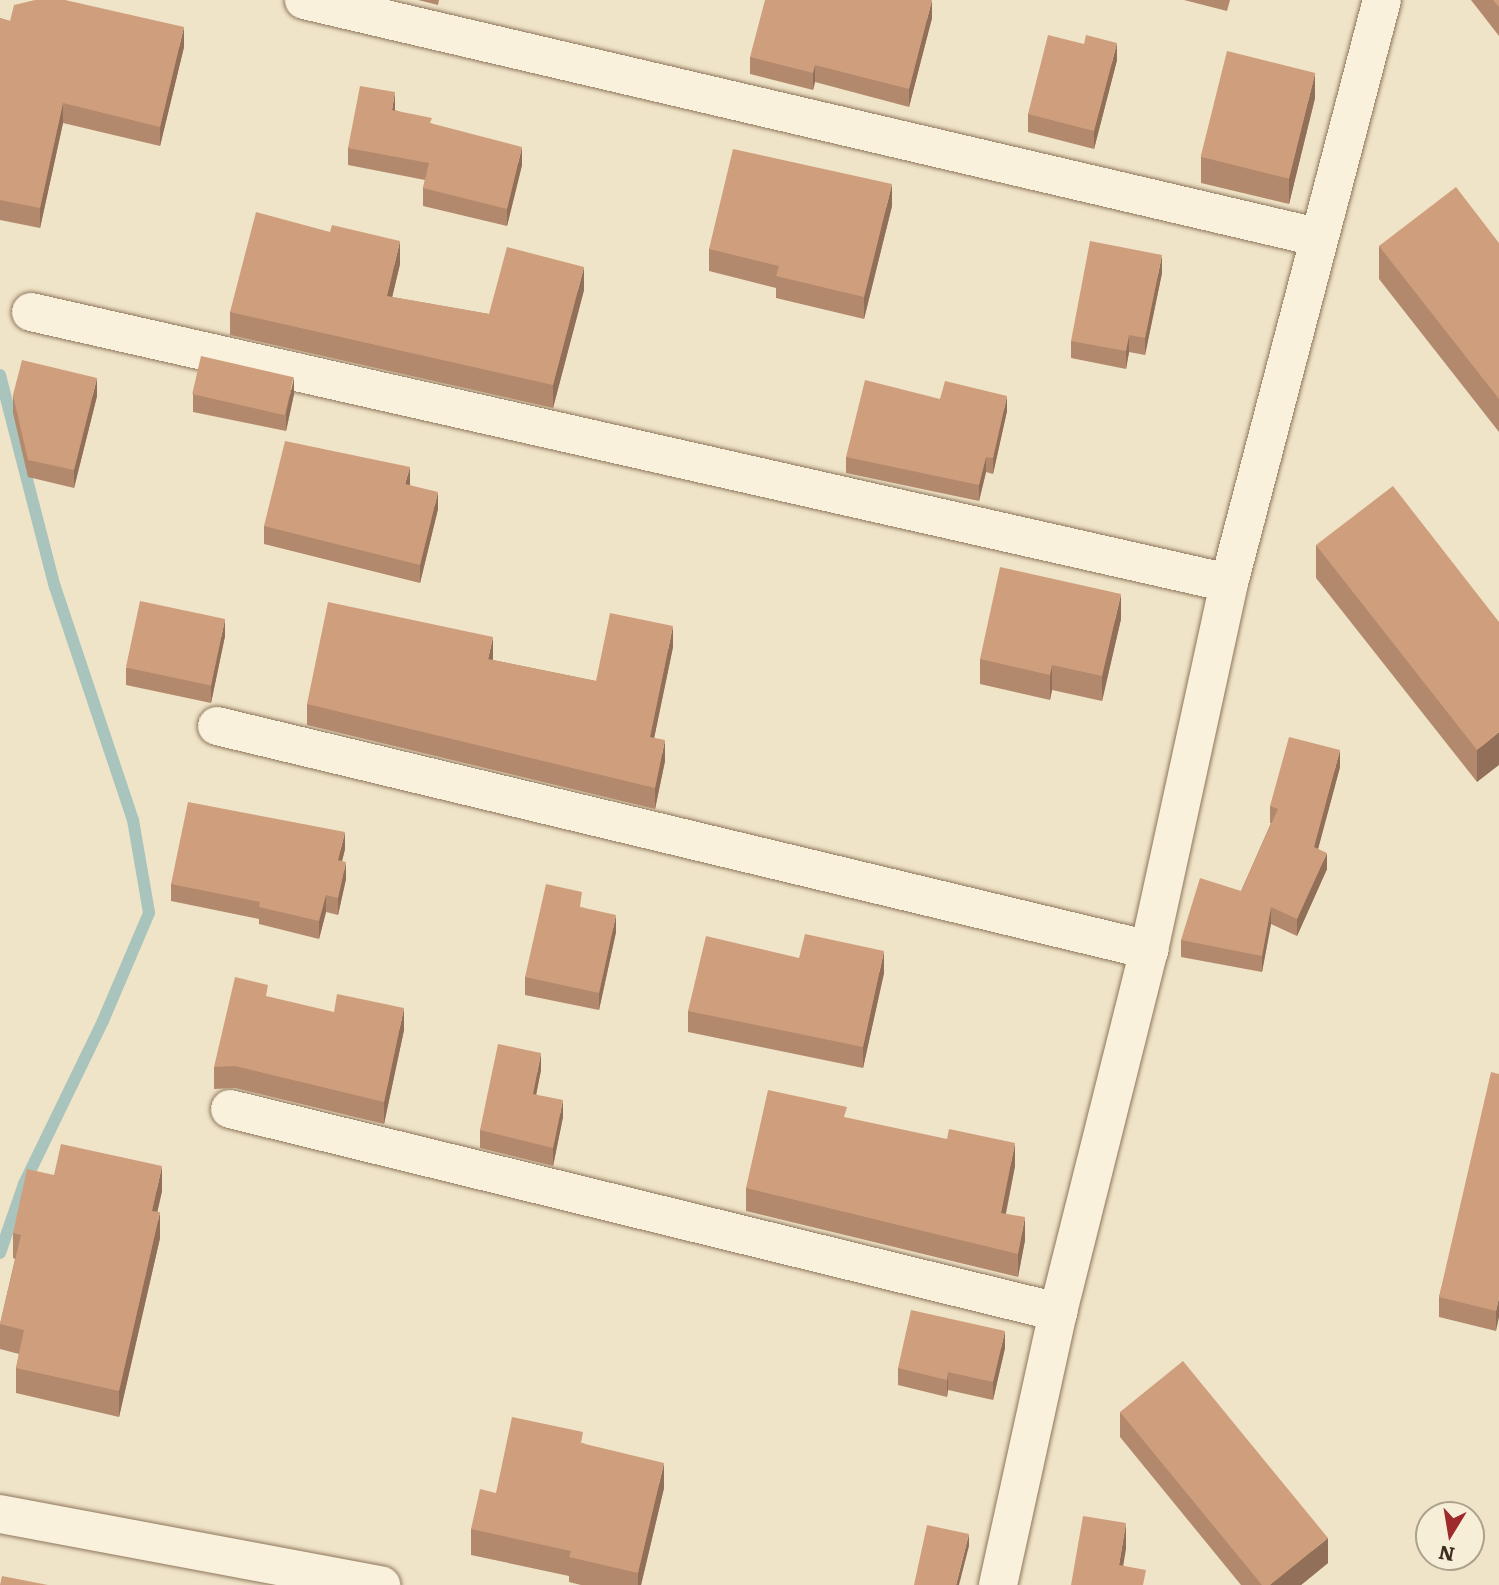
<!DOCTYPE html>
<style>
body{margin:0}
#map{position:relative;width:1499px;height:1585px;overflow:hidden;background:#f0e4c8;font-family:Literata,serif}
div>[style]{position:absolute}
.stream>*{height:12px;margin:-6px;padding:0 6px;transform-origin:6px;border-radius:6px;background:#a9c4bc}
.roads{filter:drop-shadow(0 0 2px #8d765c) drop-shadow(0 0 2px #8d765c)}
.minor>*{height:38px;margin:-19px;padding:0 19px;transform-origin:19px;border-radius:19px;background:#faf1dc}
.wall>*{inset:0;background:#b2896c}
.shaded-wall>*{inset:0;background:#916f58}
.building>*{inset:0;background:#cf9f7d;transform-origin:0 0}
span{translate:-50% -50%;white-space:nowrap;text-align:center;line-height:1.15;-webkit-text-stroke:5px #f7eed8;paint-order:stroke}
.north{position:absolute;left:1415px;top:1501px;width:70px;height:70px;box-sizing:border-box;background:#f7eed8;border:2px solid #ada18e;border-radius:50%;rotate:191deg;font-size:19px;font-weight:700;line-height:28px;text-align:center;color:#3d2e20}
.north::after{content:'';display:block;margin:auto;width:24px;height:32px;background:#9e2a2b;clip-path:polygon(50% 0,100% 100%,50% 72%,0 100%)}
</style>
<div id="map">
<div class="stream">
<i style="left:0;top:375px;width:219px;rotate:75.5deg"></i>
<i style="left:55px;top:587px;width:246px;rotate:71.5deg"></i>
<i style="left:133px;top:820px;width:94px;rotate:80.2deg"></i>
<i style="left:149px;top:913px;width:117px;rotate:113.1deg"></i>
<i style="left:103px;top:1021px;width:181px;rotate:115.9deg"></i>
<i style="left:24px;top:1184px;width:73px;rotate:109.2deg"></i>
</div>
<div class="roads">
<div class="minor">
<i style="left:304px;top:0;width:1040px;rotate:13.17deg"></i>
<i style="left:31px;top:312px;width:1228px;rotate:12.75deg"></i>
<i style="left:217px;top:726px;width:959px;rotate:13.51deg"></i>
<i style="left:230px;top:1109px;width:853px;rotate:13.78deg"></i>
<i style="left:0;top:1514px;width:388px;rotate:10.6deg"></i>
<i style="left:998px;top:1585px;width:280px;rotate:-77.6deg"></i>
<i style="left:1058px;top:1312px;width:373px;rotate:-75.9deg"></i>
<i style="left:1149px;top:950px;width:376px;rotate:-77.7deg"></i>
<i style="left:1229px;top:583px;width:603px;rotate:-75.3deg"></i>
</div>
</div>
<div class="wall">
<i style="clip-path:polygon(418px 0,439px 0,438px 5px)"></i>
<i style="clip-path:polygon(1184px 0,1230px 0,1227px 11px)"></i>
<i style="clip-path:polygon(1471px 0,1499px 0,1499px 36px)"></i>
<i style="clip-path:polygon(0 18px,10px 21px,184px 47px,160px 146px,63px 123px,40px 228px,0 220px)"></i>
<i style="clip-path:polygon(932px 18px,909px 107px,815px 82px,813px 90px,750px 74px,750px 57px)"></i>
<i style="clip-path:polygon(1117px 60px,1094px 149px,1028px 132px,1028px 114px)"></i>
<i style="clip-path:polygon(1315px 98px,1289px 204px,1201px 183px,1201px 157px)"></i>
<i style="clip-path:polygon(395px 110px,432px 124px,522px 165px,507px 226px,423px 206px,423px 188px,425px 180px,348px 165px,348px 148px)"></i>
<i style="clip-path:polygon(892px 206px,864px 319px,776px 298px,776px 288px,709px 271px,709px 249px)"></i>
<i style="clip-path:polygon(1499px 243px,1499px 432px,1379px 279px,1379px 246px)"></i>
<i style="clip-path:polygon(400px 264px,392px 297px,489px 314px,584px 290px,553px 408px,230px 335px,230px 312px)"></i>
<i style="clip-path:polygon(1162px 273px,1145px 355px,1129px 352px,1126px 369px,1071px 358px,1071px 341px)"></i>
<i style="clip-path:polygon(193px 394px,294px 394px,286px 431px,193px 412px)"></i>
<i style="clip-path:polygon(13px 395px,97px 396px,74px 488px,28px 477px,13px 413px)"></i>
<i style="clip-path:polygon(940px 399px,1007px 411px,993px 474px,986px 472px,979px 501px,846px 473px,846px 457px)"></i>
<i style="clip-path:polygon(410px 485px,438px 509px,420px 583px,264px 544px,264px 526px)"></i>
<i style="clip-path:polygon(1316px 545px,1499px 622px,1477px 782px,1316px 578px)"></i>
<i style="clip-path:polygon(1121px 619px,1102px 701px,1052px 690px,1050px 700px,980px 684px,980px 659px)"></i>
<i style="clip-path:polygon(225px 636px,211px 703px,126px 685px,126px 668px)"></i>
<i style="clip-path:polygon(673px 647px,654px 738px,665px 761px,655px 809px,307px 725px,307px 704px,493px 658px,493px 660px,596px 681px)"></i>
<i style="clip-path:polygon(1340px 767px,1318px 849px,1327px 869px,1297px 936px,1271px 924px,1262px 972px,1181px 957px,1181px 940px,1241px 891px,1271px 823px,1270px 823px,1270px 806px)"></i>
<i style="clip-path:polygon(345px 849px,342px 861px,346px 879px,338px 915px,326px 912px,319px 939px,259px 924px,259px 919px,171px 901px,171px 884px)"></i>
<i style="clip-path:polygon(582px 907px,616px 932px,599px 1010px,525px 995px,525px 977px)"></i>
<i style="clip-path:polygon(799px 958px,884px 973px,863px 1068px,688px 1032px,688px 1011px)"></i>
<i style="clip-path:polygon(268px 997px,404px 1030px,384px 1124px,235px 1088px,214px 1089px,214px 1067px)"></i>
<i style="clip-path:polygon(541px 1070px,536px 1094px,563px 1117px,553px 1166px,480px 1148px,480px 1130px)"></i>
<i style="clip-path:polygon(1499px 1074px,1496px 1331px,1439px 1317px,1439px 1297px)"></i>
<i style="clip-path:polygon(847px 1118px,1015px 1166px,1006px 1214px,1025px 1240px,1018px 1277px,746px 1211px,746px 1188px)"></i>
<i style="clip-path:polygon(54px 1175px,162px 1191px,157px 1212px,160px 1238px,119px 1417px,16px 1393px,16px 1368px,19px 1354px,0 1349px,0 1324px,15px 1259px,13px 1258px,13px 1233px)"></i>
<i style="clip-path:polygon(1005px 1348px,993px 1400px,948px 1390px,947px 1397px,898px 1385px,898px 1368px)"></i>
<i style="clip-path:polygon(1120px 1412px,1328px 1563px,1301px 1585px,1241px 1585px,1120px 1437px)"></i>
<i style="clip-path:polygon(583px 1443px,664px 1488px,641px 1585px,581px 1585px,569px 1582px,569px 1576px,471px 1555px,471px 1529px,496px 1493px)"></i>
</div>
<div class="shaded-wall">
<i style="clip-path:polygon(932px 0,932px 18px,909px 107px,909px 89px)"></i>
<i style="clip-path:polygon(184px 27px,184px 47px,160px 146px,160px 127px)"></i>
<i style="clip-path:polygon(1117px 43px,1117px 60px,1094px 149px,1094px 131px)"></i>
<i style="clip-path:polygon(815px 65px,815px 82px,813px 90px,813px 73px)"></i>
<i style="clip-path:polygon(1315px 73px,1315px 98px,1289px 204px,1289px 179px)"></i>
<i style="clip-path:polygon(395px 92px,395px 110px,392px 127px,392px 110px)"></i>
<i style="clip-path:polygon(63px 103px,63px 123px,40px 228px,40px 208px)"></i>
<i style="clip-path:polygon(522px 147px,522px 165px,507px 226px,507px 209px)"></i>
<i style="clip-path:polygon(892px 184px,892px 206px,864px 319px,864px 297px)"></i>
<i style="clip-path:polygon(400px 241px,400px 264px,387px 319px,387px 296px)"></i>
<i style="clip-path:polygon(1162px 255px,1162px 273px,1145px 355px,1145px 338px)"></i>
<i style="clip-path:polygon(584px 267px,584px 290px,553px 408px,553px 385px)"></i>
<i style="clip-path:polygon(1129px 335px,1129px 352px,1126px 369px,1126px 351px)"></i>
<i style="clip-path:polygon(294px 377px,294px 394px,286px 431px,286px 414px)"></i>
<i style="clip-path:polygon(97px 378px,97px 396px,74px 488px,74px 470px)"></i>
<i style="clip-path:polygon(1007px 396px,1007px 411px,993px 474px,993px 458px)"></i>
<i style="clip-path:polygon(986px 457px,986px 472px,979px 501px,979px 485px)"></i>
<i style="clip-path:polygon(410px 467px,410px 484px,405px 501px,405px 484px)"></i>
<i style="clip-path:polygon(438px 492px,438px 509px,420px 583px,420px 565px)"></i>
<i style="clip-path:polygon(1121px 594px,1121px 619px,1102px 701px,1102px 676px)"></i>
<i style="clip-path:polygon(225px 619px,225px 636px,211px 703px,211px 686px)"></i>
<i style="clip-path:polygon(673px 626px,673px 647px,650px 758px,650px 737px)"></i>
<i style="clip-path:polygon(493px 637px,493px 658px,488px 680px,488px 659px)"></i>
<i style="clip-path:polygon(1052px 665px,1052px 690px,1050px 700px,1050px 675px)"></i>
<i style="clip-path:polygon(1499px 732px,1499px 765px,1477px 782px,1477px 750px)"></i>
<i style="clip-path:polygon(665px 740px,665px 761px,655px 809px,655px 788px)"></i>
<i style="clip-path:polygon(1340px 750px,1340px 767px,1314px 864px,1314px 847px)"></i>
<i style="clip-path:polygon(345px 832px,345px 849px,338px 877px,338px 860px)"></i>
<i style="clip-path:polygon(1327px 853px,1327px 869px,1297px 936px,1297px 919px)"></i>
<i style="clip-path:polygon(346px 862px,346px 879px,338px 915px,338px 898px)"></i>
<i style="clip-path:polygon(326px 895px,326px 912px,319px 939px,319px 921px)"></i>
<i style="clip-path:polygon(1271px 907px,1271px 924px,1262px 972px,1262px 956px)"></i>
<i style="clip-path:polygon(616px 915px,616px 932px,599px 1010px,599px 993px)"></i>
<i style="clip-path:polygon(884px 951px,884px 973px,863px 1068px,863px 1047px)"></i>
<i style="clip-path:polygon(404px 1008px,404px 1030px,384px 1124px,384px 1102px)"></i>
<i style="clip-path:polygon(541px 1053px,541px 1070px,533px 1111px,533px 1094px)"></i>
<i style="clip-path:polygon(563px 1100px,563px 1117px,553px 1166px,553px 1148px)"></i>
<i style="clip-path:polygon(1015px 1143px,1015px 1166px,1001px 1236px,1001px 1213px)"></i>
<i style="clip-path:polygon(162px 1166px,162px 1191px,152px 1236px,152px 1211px)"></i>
<i style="clip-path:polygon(160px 1212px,160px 1238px,119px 1417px,119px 1391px)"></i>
<i style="clip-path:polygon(1025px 1217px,1025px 1240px,1018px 1277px,1018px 1254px)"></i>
<i style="clip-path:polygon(1499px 1298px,1499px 1317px,1496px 1331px,1496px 1311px)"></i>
<i style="clip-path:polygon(1005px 1331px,1005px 1348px,993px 1400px,993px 1382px)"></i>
<i style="clip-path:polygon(948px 1372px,948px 1390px,947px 1397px,947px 1380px)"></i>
<i style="clip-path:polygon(664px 1463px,664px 1488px,641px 1585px,638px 1585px,638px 1573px)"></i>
<i style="clip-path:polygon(1126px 1523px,1126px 1549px,1120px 1585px,1119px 1565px)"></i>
<i style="clip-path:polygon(969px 1534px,969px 1546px,959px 1585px,956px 1585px)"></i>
<i style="clip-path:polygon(1328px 1538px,1328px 1563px,1301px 1585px,1270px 1585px)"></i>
</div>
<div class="building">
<i style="clip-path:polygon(35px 0,65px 0,184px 27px,160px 127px,63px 103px,40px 208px,0 200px,0 18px,10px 21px,14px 5px)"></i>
<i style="clip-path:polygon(765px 0,932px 0,909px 89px,815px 65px,813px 73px,750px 57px)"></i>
<i style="clip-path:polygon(1493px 0,1499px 0,1499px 7px)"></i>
<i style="clip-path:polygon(1048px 35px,1084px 44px,1086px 35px,1117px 43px,1094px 131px,1028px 114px)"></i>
<i style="left:1227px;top:51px;width:91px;height:109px;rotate:14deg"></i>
<i style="clip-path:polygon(360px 86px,395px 92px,392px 110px,432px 118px,430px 123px,522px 147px,507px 209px,423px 188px,429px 163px,348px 148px)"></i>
<i style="clip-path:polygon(733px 149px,892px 184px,864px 297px,776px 276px,779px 266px,709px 249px)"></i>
<i style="clip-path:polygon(1456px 187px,1499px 243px,1499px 399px,1379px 246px)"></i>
<i style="clip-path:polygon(256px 212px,330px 232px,332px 225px,400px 241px,387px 296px,489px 314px,507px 247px,584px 267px,553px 385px,230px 312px)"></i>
<i style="clip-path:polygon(1090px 241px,1162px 255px,1145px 338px,1129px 335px,1126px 351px,1071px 341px)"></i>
<i style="left:201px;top:356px;width:95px;height:39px;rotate:13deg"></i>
<i style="clip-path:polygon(22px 360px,97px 378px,74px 470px,28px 460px,13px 395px)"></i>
<i style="clip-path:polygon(865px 380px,940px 399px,945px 381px,1007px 396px,993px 458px,986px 457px,979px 485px,846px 457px)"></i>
<i style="clip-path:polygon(285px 441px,410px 467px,405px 484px,438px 492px,420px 565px,264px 526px)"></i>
<i style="clip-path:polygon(1393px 486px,1499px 622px,1499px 732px,1477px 750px,1316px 545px)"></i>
<i style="clip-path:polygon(1000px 567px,1121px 594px,1102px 676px,1052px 665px,1050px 675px,980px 659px)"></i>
<i style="left:140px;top:601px;width:87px;height:68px;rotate:12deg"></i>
<i style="clip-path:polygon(328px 602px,493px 637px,488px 659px,596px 681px,610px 613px,673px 626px,650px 737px,665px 740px,655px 788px,307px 704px)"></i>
<i style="clip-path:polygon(1289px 737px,1340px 750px,1314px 847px,1327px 853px,1297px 919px,1271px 907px,1262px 956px,1181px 940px,1200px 878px,1241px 891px,1278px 809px,1270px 806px)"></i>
<i style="clip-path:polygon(188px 802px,345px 832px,338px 860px,346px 862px,338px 898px,326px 895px,319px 921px,259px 907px,260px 902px,171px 884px)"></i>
<i style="clip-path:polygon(546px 884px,582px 892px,580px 907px,616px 915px,599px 993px,525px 977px)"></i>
<i style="clip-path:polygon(805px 934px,884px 951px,863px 1047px,688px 1011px,706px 936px,799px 958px)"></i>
<i style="clip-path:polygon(235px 977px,268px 985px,266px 996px,334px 1012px,337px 994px,404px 1008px,384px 1102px,235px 1066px,214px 1067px)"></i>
<i style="clip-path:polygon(498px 1044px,541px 1053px,533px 1094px,563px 1100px,553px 1148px,480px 1130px)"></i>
<i style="clip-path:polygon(1491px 1072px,1499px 1074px,1499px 1298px,1496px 1311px,1439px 1297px)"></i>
<i style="clip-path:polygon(768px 1090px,847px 1107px,844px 1117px,947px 1139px,949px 1129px,1015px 1143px,1001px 1213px,1025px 1217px,1018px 1254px,746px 1188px)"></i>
<i style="clip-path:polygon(61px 1144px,162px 1166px,152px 1211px,160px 1212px,119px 1391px,16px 1368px,24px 1330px,0 1324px,21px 1235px,13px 1233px,27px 1169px,54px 1175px)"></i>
<i style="clip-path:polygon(911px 1310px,1005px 1331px,993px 1382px,948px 1372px,947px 1380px,898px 1368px)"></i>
<i style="clip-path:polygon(1183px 1361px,1328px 1538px,1270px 1585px,1262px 1585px,1120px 1412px)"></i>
<i style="clip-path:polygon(512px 1417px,583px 1432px,581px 1443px,664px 1463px,638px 1573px,569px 1557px,571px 1551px,471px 1529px,480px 1489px,496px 1493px)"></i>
<i style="clip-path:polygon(1083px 1516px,1126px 1523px,1119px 1565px,1146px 1570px,1143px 1585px,1071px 1585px)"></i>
<i style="clip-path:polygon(927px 1525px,969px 1534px,956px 1585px,914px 1585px)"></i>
<i style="clip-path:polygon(2px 1576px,48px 1585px,0 1585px)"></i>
</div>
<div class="north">N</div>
</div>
